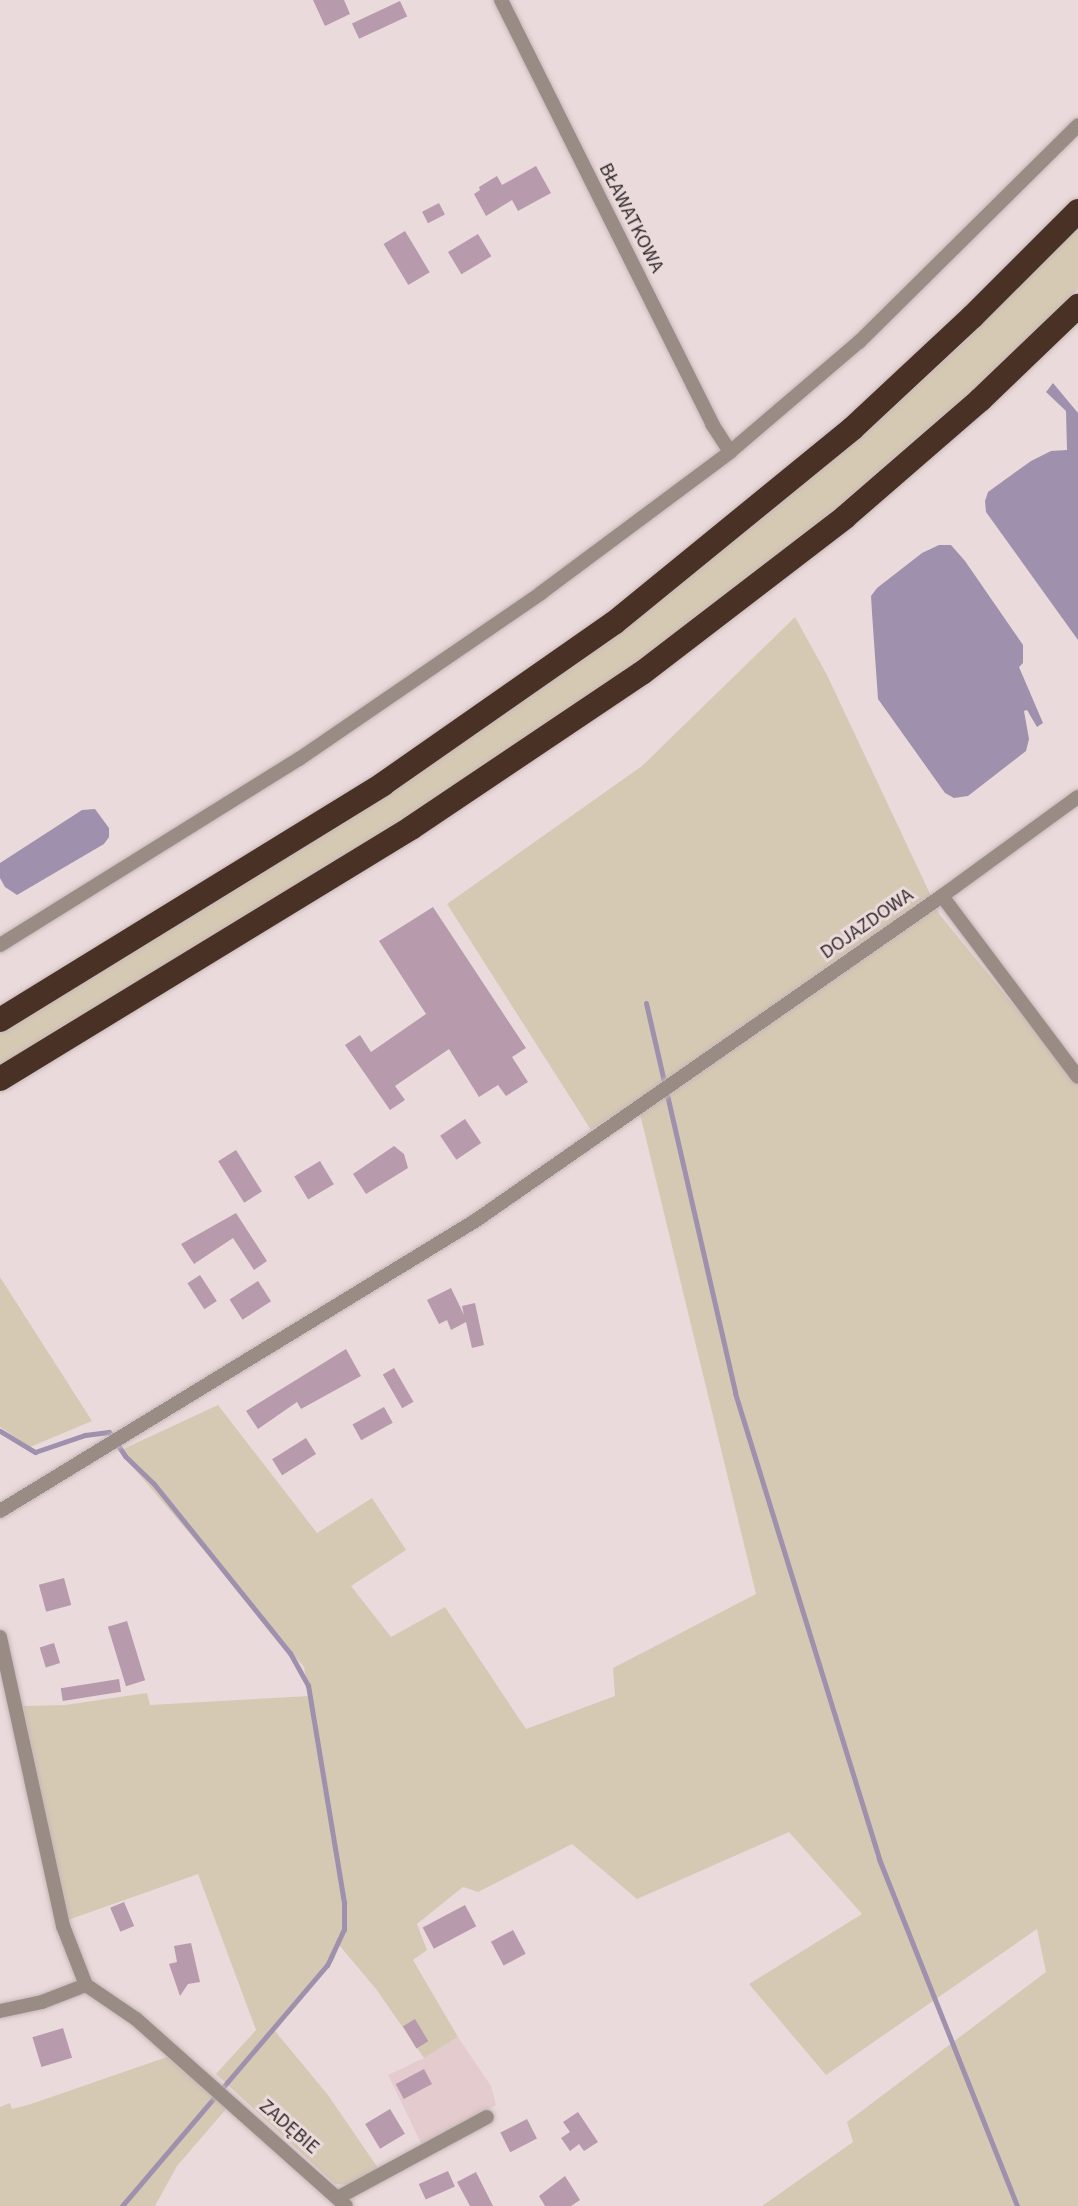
<!DOCTYPE html>
<meta charset="utf-8">
<style>
body{margin:0}
#map{position:relative;width:1078px;height:2206px;overflow:hidden;background:#ebdadb;font-family:"Source Sans 3",sans-serif}
div>[style]{position:absolute}
.built>*{inset:0;background:#e4cbcd}
.green>*{inset:0;background:#d6c9b4}
.water>*{inset:0;background:#9f91ad}
.stream>*{height:5px;margin:-2.5px;padding:0 2.5px;transform-origin:2.5px;border-radius:2.5px;background:#9f91ad}
.building>*{inset:0;background:#b79aac;transform-origin:0 0}
.roads{filter:drop-shadow(0 0 2px #c6b7b8) drop-shadow(0 0 2px #c6b7b8)}
.street>*{height:14px;margin:-7px;padding:0 7px;transform-origin:7px;border-radius:7px;background:#998c85}
.highway>*{height:24px;margin:-12px;padding:0 12px;transform-origin:12px;border-radius:12px;background:#4a3125}
span{translate:-50% -50%;white-space:nowrap;text-align:center;line-height:1.15;-webkit-text-stroke:6px #ebdadb;paint-order:stroke}
.street-label{font-size:20px;color:#342d2d}
</style>
<div id="map">
<div class="built">
<i style="clip-path:polygon(458px 2037px,491px 2086px,496px 2105px,423px 2147px,388px 2075px,424px 2058px)"></i>
</div>
<div class="green">
<i style="clip-path:polygon(1078px 228px,1078px 289px,985px 379px,807px 533px,593px 695px,368px 843px,0 1068px,0 1032px,351px 815px,482px 730px,660px 601px,866px 433px,960px 346px)"></i>
<i style="clip-path:polygon(795px 617px,827px 675px,940px 915px,1078px 1084px,1078px 2206px,762px 2206px,853px 2142px,847px 2122px,1046px 1972px,1037px 1929px,826px 2075px,749px 1984px,862px 1914px,789px 1832px,637px 1899px,572px 1844px,478px 1892px,463px 1887px,417px 1924px,427px 1950px,413px 1960px,458px 2037px,424px 2058px,376px 1989px,339px 1945px,334px 1960px,275px 2031px,328px 2095px,378px 2168px,349px 2185px,335px 2184px,216px 2074px,256px 2030px,198px 1874px,68px 1920px,23px 1706px,65px 1705px,147px 1693px,150px 1705px,309px 1696px,304px 1667px,119px 1451px,218px 1405px,317px 1533px,372px 1498px,406px 1550px,351px 1586px,391px 1637px,445px 1607px,526px 1729px,615px 1696px,613px 1668px,756px 1594px,641px 1118px,634px 1102px,591px 1130px,447px 904px,642px 766px)"></i>
<i style="clip-path:polygon(0 1277px,92px 1421px,30px 1447px,0 1427px)"></i>
<i style="clip-path:polygon(167px 2057px,227px 2108px,177px 2166px,155px 2206px,0 2206px,0 2107px,10px 2103px,12px 2109px,31px 2104px)"></i>
</div>
<div class="water">
<i style="clip-path:polygon(1053px 383px,1078px 413px,1078px 640px,986px 512px,985px 501px,988px 492px,1031px 461px,1051px 451px,1067px 450px,1066px 411px,1046px 392px)"></i>
<i style="clip-path:polygon(939px 545px,951px 545px,965px 561px,1023px 645px,1023px 663px,1019px 667px,1043px 723px,1037px 727px,1027px 710px,1024px 711px,1029px 739px,1026px 751px,968px 796px,954px 798px,945px 793px,878px 699px,872px 613px,871px 596px,877px 588px,922px 553px)"></i>
<i style="clip-path:polygon(95px 809px,109px 828px,109px 837px,104px 844px,17px 895px,5px 887px,0 878px,0 863px,82px 810px)"></i>
</div>
<div class="stream">
<i style="left:646px;top:1003px;width:400px;rotate:77.1deg"></i>
<i style="left:735px;top:1393px;width:488px;rotate:72.8deg"></i>
<i style="left:879px;top:1859px;width:373px;rotate:68.3deg"></i>
<i style="left:0;top:1431px;width:41px;rotate:31deg"></i>
<i style="left:35px;top:1452px;width:53px;rotate:-18.8deg"></i>
<i style="left:85px;top:1435px;width:24px;rotate:-7deg"></i>
<i style="left:109px;top:1432px;width:29px;rotate:56deg"></i>
<i style="left:125px;top:1456px;width:40px;rotate:44deg"></i>
<i style="left:154px;top:1484px;width:217px;rotate:51.2deg"></i>
<i style="left:290px;top:1653px;width:37px;rotate:61deg"></i>
<i style="left:308px;top:1685px;width:221px;rotate:80.6deg"></i>
<i style="left:344px;top:1903px;width:26px;rotate:90deg"></i>
<i style="left:344px;top:1929px;width:40px;rotate:115deg"></i>
<i style="left:327px;top:1965px;width:316px;rotate:130.4deg"></i>
</div>
<div class="building">
<i style="clip-path:polygon(313px 0,344px 0,350px 14px,325px 26px)"></i>
<i style="left:400px;top:1px;width:17px;height:53px;rotate:65deg"></i>
<i style="clip-path:polygon(536px 166px,551px 193px,518px 211px,512px 200px,486px 216px,474px 194px,480px 190px,479px 187px,497px 176px,502px 185px)"></i>
<i style="left:439px;top:203px;width:13px;height:19px;rotate:63deg"></i>
<i style="left:405px;top:231px;width:48px;height:25px;rotate:59deg"></i>
<i style="left:478px;top:234px;width:26px;height:35px;rotate:59deg"></i>
<i style="clip-path:polygon(433px 907px,526px 1048px,512px 1057px,528px 1082px,506px 1096px,498px 1085px,479px 1097px,449px 1049px,395px 1086px,405px 1100px,390px 1110px,345px 1045px,360px 1035px,371px 1052px,426px 1014px,379px 941px)"></i>
<i style="left:465px;top:1119px;width:29px;height:30px;rotate:56deg"></i>
<i style="clip-path:polygon(394px 1146px,404px 1154px,408px 1168px,366px 1194px,353px 1174px)"></i>
<i style="left:236px;top:1150px;width:49px;height:21px;rotate:58deg"></i>
<i style="left:320px;top:1161px;width:27px;height:30px;rotate:59deg"></i>
<i style="clip-path:polygon(236px 1213px,267px 1261px,254px 1270px,233px 1238px,194px 1264px,181px 1244px)"></i>
<i style="left:200px;top:1275px;width:31px;height:15px;rotate:57deg"></i>
<i style="left:258px;top:1281px;width:24px;height:34px;rotate:57deg"></i>
<i style="clip-path:polygon(451px 1288px,464px 1315px,462px 1306px,475px 1303px,484px 1345px,472px 1348px,466px 1322px,451px 1330px,447px 1320px,439px 1324px,427px 1300px)"></i>
<i style="clip-path:polygon(346px 1349px,361px 1376px,301px 1409px,297px 1402px,258px 1429px,246px 1411px)"></i>
<i style="left:394px;top:1368px;width:39px;height:13px;rotate:60deg"></i>
<i style="left:384px;top:1407px;width:18px;height:36px;rotate:61deg"></i>
<i style="left:306px;top:1438px;width:19px;height:40px;rotate:58deg"></i>
<i style="left:64px;top:1578px;width:28px;height:26px;rotate:75deg"></i>
<i style="left:127px;top:1621px;width:62px;height:20px;rotate:73deg"></i>
<i style="left:54px;top:1643px;width:21px;height:15px;rotate:73deg"></i>
<i style="left:119px;top:1679px;width:13px;height:59px;rotate:81deg"></i>
<i style="left:124px;top:1902px;width:26px;height:15px;rotate:67deg"></i>
<i style="left:465px;top:1905px;width:24px;height:48px;rotate:62deg"></i>
<i style="left:513px;top:1930px;width:27px;height:25px;rotate:62deg"></i>
<i style="clip-path:polygon(191px 1943px,200px 1982px,188px 1984px,180px 1996px,169px 1964px,177px 1962px,174px 1946px)"></i>
<i style="left:415px;top:2019px;width:26px;height:14px;rotate:59deg"></i>
<i style="left:63px;top:2028px;width:31px;height:32px;rotate:73deg"></i>
<i style="left:424px;top:2069px;width:17px;height:32px;rotate:62deg"></i>
<i style="left:390px;top:2109px;width:29px;height:29px;rotate:59deg"></i>
<i style="clip-path:polygon(578px 2112px,598px 2142px,584px 2151px,579px 2144px,570px 2151px,561px 2138px,570px 2132px,563px 2122px)"></i>
<i style="left:527px;top:2119px;width:22px;height:30px;rotate:63deg"></i>
<i style="left:448px;top:2171px;width:17px;height:32px;rotate:66deg"></i>
<i style="clip-path:polygon(476px 2172px,493px 2206px,470px 2206px,457px 2182px)"></i>
<i style="clip-path:polygon(565px 2176px,580px 2200px,571px 2206px,545px 2206px,539px 2196px)"></i>
</div>
<div class="roads">
<div class="street">
<i style="left:501px;top:0;width:474px;rotate:63.5deg"></i>
<i style="left:712px;top:424px;width:33px;rotate:57deg"></i>
<i style="left:942px;top:896px;width:226px;rotate:53.1deg"></i>
<i style="left:0;top:945px;width:352px;rotate:-31.9deg"></i>
<i style="left:299px;top:759px;width:293px;rotate:-34.4deg"></i>
<i style="left:541px;top:593px;width:236px;rotate:-36.7deg"></i>
<i style="left:730px;top:452px;width:170px;rotate:-40.5deg"></i>
<i style="left:859px;top:342px;width:308px;rotate:-44.7deg"></i>
<i style="left:0;top:1511px;width:557px;rotate:-31.41deg"></i>
<i style="left:475px;top:1221px;width:569px;rotate:-34.84deg"></i>
<i style="left:942px;top:896px;width:168px;rotate:-36.1deg"></i>
<i style="left:0;top:1637px;width:296px;rotate:77.7deg"></i>
<i style="left:63px;top:1926px;width:63px;rotate:68.7deg"></i>
<i style="left:0;top:2011px;width:43px;rotate:-12.1deg"></i>
<i style="left:42px;top:2002px;width:47px;rotate:-21.1deg"></i>
<i style="left:86px;top:1985px;width:60px;rotate:34.2deg"></i>
<i style="left:136px;top:2019px;width:281px;rotate:41.7deg"></i>
<i style="left:339px;top:2197px;width:168px;rotate:-28.4deg"></i>
</div>
<div class="highway">
<i style="left:0;top:1020px;width:450px;rotate:-31.6deg"></i>
<i style="left:383px;top:784px;width:282px;rotate:-34.9deg"></i>
<i style="left:614px;top:623px;width:308px;rotate:-39.2deg"></i>
<i style="left:853px;top:428px;width:163px;rotate:-43deg"></i>
<i style="left:972px;top:317px;width:150px;rotate:-45deg"></i>
<i style="left:0;top:1079px;width:482px;rotate:-31.4deg"></i>
<i style="left:411px;top:828px;width:278px;rotate:-33.9deg"></i>
<i style="left:642px;top:673px;width:256px;rotate:-37.5deg"></i>
<i style="left:845px;top:517px;width:179px;rotate:-40.9deg"></i>
<i style="left:980px;top:400px;width:136px;rotate:-43.8deg"></i>
</div>
</div>
<div class="street-label">
<span style="left:631px;top:218px;rotate:63deg">BŁAWATKOWA</span>
<span style="left:867px;top:924px;rotate:-35deg">DOJAZDOWA</span>
<span style="left:289px;top:2127px;rotate:41deg">ZADĘBIE</span>
</div>
</div>
